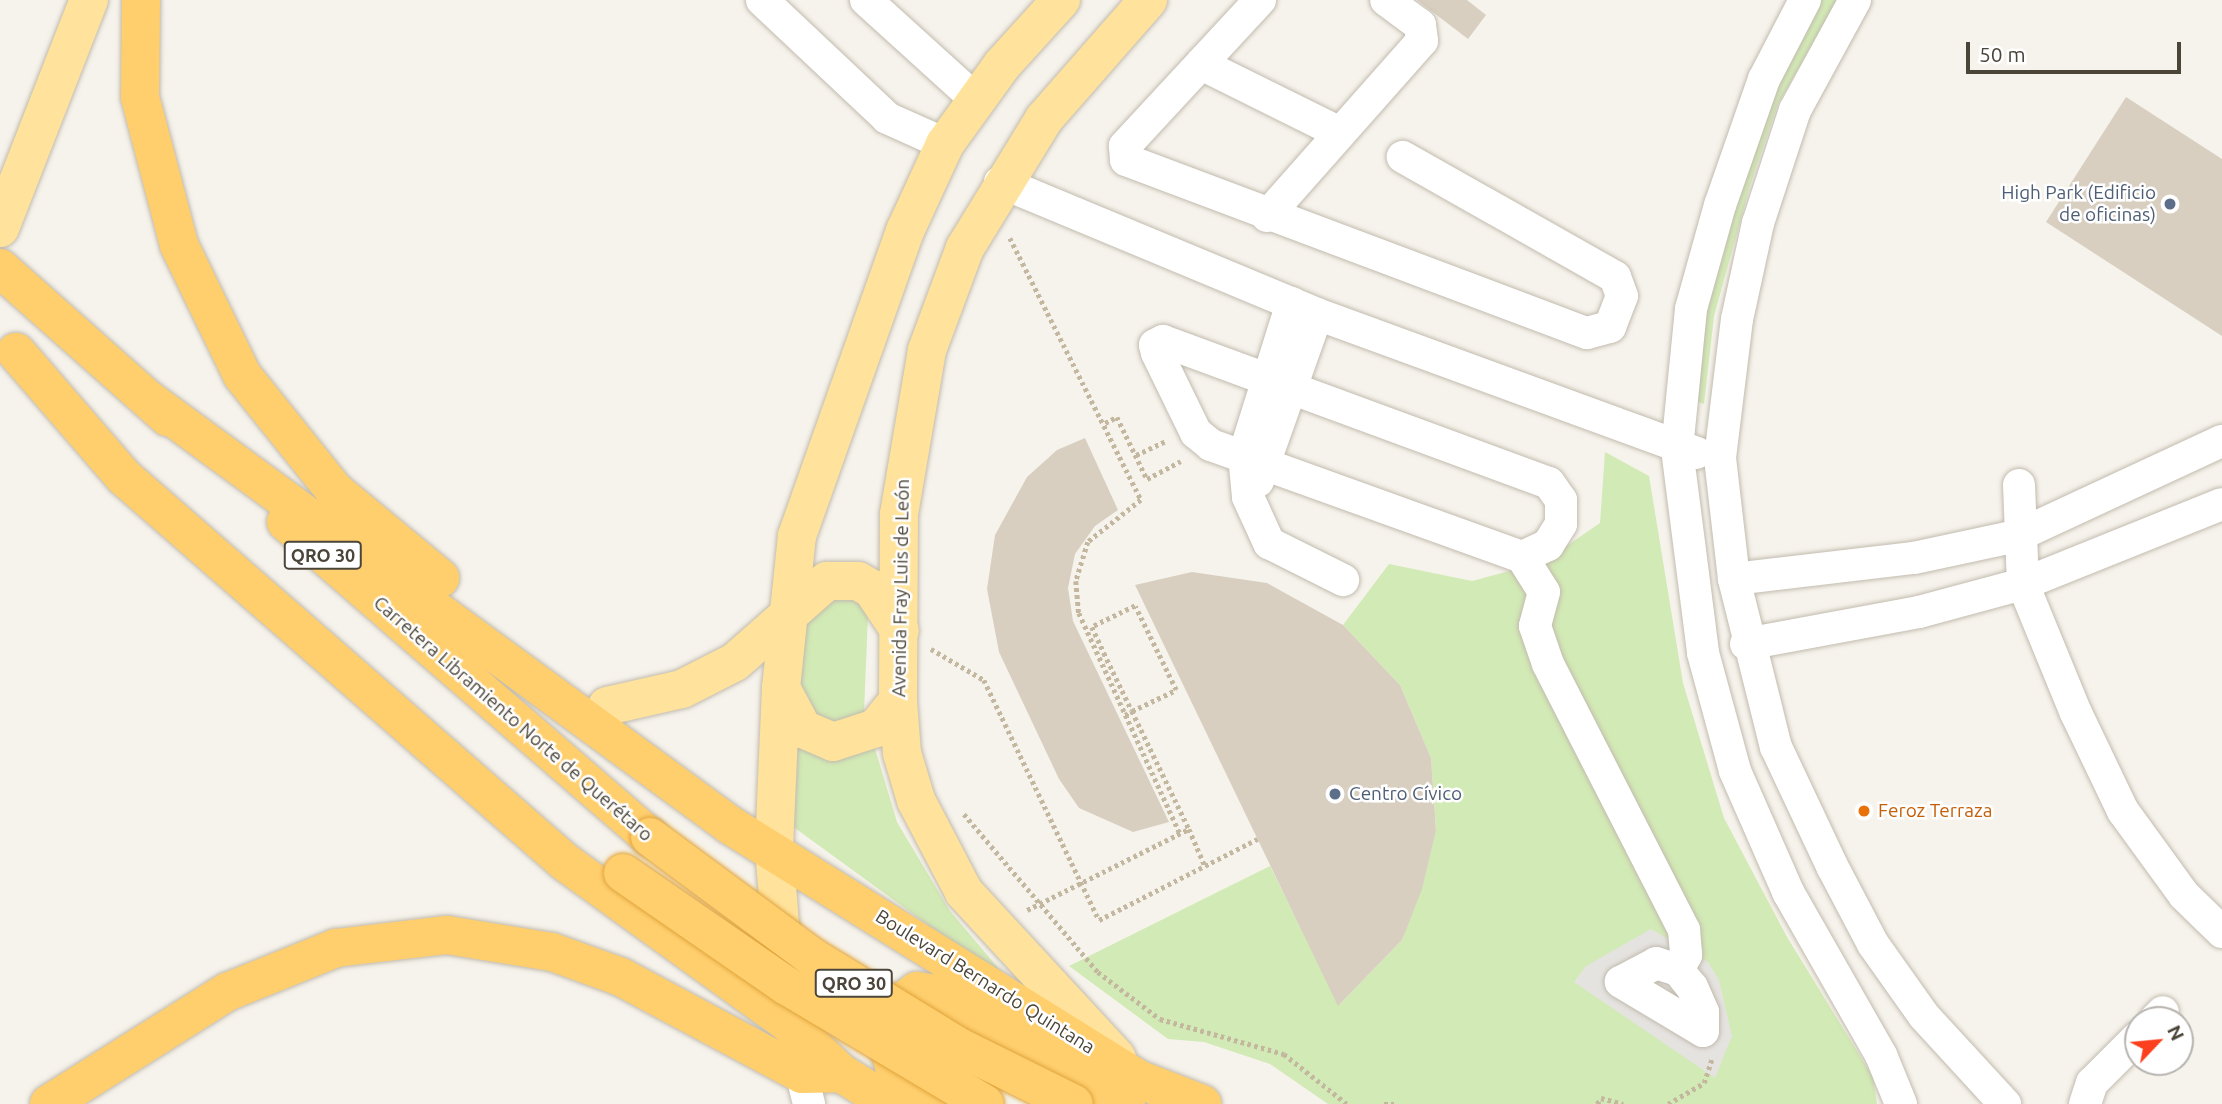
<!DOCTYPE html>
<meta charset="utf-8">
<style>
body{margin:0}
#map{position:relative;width:2222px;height:1104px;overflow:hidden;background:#f6f3ec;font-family:Ubuntu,sans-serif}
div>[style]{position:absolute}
.green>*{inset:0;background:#d2eab5}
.parking>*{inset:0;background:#e5e3e0}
.building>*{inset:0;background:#d8cfc1}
.path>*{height:4.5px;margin-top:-2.25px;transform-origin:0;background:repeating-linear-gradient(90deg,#c4b79f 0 3.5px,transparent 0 7px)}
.roads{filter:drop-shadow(0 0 2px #c2bbae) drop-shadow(0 0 2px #c2bbae)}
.minor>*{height:32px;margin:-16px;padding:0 16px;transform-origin:16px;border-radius:16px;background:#fff}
.major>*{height:38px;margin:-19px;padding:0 19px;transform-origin:19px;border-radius:19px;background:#ffe39c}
.highway>*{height:38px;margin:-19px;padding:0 19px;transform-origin:19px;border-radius:19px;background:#ffcf6e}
.bridges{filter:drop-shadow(0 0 2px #e0a43c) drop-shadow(0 0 2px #e0a43c)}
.highway-bridge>*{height:38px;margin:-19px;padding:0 19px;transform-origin:19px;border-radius:19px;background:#ffcf6e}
.dots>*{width:19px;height:19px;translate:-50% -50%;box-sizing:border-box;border:4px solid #fff;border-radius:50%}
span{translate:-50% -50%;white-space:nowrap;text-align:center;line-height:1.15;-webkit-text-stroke:5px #fff;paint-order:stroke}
.shield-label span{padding:2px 5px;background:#fff;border:2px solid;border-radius:5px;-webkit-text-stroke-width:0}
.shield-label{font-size:18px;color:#4b4439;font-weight:700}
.service-label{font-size:19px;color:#4e5e75}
.right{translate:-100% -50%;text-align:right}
.left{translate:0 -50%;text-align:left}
.street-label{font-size:19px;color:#4b4439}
.food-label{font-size:19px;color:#c56008}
.north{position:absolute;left:2124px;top:1006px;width:70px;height:70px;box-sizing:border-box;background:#fff;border:2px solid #b7b4b0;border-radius:50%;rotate:64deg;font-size:19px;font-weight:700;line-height:28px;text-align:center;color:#4b4439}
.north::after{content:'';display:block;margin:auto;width:24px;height:32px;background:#fc3f1d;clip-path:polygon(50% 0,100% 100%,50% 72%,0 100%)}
.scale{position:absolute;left:1966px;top:42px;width:215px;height:32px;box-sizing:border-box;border:4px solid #4b4439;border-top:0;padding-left:9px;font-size:21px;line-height:24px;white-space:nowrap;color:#4b4439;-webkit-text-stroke:5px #fff;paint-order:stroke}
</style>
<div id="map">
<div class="green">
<i style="clip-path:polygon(1818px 0,1838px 0,1778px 104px,1750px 186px,1714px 316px,1704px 404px,1693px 400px,1700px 318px,1764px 103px)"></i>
<i style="clip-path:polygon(1605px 452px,1649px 476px,1683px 683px,1724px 818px,1787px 937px,1873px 1077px,1877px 1104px,1328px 1104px,1270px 1064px,1204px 1042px,1168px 1039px,1069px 966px,1270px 866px,1339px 1005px,1402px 940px,1436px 829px,1431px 758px,1400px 685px,1343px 625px,1389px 564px,1472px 581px,1543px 562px,1600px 523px)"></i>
<i style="clip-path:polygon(844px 586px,868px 615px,864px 712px,897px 822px,950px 911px,1016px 989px,788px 823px,794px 611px)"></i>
</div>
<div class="parking">
<i style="clip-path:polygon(1651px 929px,1708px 962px,1719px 980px,1732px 1036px,1715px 1078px,1574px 982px,1586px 966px)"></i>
</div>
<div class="building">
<i style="clip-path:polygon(1417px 0,1467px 0,1486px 15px,1468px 39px)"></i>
<i style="clip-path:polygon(2126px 97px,2222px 159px,2222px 336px,2046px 222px)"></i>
<i style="clip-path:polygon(1085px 438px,1118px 510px,1095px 526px,1075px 554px,1068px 588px,1073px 621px,1169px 822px,1133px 832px,1079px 808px,1059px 779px,999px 652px,987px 589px,995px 535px,1027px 477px,1057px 450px)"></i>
<i style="clip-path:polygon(1192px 572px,1267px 583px,1343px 625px,1400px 685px,1431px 758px,1436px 830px,1422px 889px,1402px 940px,1338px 1006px,1135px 585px)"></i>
</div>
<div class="path">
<i style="left:1010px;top:238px;width:293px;rotate:63.4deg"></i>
<i style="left:1141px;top:500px;width:68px;rotate:141.6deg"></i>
<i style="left:1088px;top:542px;width:41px;rotate:107.1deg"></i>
<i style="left:1076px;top:581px;width:32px;rotate:85deg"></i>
<i style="left:1079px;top:613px;width:243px;rotate:65.4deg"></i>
<i style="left:1105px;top:423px;width:13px;rotate:-27deg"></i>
<i style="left:1117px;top:417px;width:69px;rotate:64.2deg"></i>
<i style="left:1147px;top:479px;width:38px;rotate:-28deg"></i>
<i style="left:1136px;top:455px;width:33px;rotate:-25deg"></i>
<i style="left:931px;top:649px;width:61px;rotate:30.3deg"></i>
<i style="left:984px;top:680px;width:266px;rotate:64.4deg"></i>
<i style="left:1099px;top:920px;width:178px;rotate:-27.1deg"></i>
<i style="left:1125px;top:715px;width:8px;rotate:-30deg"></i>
<i style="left:1132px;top:711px;width:49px;rotate:-25.5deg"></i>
<i style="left:1176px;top:690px;width:93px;rotate:-116deg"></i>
<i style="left:1135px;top:606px;width:48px;rotate:154deg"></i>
<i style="left:1092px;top:627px;width:29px;rotate:65deg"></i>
<i style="left:1104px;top:653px;width:64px;rotate:64.2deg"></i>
<i style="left:1132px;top:711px;width:131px;rotate:64.2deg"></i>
<i style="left:1189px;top:829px;width:40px;rotate:66.6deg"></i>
<i style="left:964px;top:814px;width:207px;rotate:49.7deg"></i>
<i style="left:1098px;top:972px;width:78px;rotate:37.2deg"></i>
<i style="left:1160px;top:1019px;width:129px;rotate:15.8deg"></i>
<i style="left:1284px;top:1054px;width:80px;rotate:38.4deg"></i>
<i style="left:1027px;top:910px;width:181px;rotate:-26.6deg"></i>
<i style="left:1384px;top:1104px;width:10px"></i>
<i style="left:1597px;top:1104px;width:7px;rotate:-56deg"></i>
<i style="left:1601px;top:1098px;width:23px;rotate:15deg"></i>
<i style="left:1668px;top:1104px;width:42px;rotate:-30.3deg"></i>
<i style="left:1704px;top:1083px;width:26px;rotate:-72deg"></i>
</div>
<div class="roads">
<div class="minor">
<i style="left:762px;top:0;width:172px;rotate:43.3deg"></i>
<i style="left:887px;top:118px;width:64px;rotate:24.1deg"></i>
<i style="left:866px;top:0;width:147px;rotate:42.2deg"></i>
<i style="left:1260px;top:0;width:199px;rotate:132.8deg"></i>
<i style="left:1125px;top:146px;width:14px;rotate:86deg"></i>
<i style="left:1126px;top:160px;width:492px;rotate:20.6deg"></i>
<i style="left:1587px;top:333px;width:24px;rotate:-15deg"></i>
<i style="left:1610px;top:327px;width:33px;rotate:-69deg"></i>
<i style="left:1622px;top:296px;width:20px;rotate:-110deg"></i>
<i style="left:1615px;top:277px;width:244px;rotate:-150.5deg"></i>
<i style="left:1805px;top:0;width:89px;rotate:117.4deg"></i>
<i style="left:1764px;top:79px;width:133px;rotate:109.2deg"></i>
<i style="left:1720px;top:205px;width:108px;rotate:105.6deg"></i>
<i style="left:1691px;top:309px;width:141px;rotate:95.7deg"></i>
<i style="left:1677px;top:449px;width:206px;rotate:82.7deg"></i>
<i style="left:1703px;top:653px;width:122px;rotate:74.8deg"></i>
<i style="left:1735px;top:771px;width:132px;rotate:66.3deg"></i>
<i style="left:1788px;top:892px;width:188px;rotate:60.3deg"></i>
<i style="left:1881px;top:1055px;width:53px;rotate:67.8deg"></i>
<i style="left:1855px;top:0;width:125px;rotate:118.6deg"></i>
<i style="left:1795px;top:110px;width:119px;rotate:108.1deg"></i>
<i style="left:1758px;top:223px;width:98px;rotate:102.3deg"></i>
<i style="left:1737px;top:319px;width:140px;rotate:97deg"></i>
<i style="left:1720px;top:458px;width:122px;rotate:83.4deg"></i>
<i style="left:1734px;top:579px;width:173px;rotate:76deg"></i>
<i style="left:1776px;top:747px;width:132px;rotate:64.8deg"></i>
<i style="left:1832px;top:866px;width:88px;rotate:62.3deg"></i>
<i style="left:1873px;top:944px;width:88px;rotate:54.7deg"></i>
<i style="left:1924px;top:1016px;width:120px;rotate:47.4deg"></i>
<i style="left:1201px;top:64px;width:155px;rotate:26.4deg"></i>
<i style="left:1000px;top:182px;width:343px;rotate:22.6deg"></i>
<i style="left:1317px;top:314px;width:404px;rotate:20.1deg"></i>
<i style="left:1267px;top:216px;width:234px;rotate:-48.5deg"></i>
<i style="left:1422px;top:41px;width:16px;rotate:-97deg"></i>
<i style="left:1420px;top:25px;width:42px;rotate:-143.7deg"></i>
<i style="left:1292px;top:303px;width:159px;rotate:107.5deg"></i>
<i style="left:1244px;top:455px;width:42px;rotate:84.6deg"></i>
<i style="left:1248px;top:497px;width:51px;rotate:65.5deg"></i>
<i style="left:1269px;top:543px;width:83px;rotate:26.6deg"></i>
<i style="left:1163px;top:341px;width:411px;rotate:20.2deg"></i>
<i style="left:1549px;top:483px;width:21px;rotate:55deg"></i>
<i style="left:1561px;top:500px;width:24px;rotate:90deg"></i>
<i style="left:1561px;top:524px;width:25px;rotate:122deg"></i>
<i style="left:1548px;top:545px;width:29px;rotate:155deg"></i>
<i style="left:1522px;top:557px;width:331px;rotate:-160.2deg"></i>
<i style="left:1211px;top:445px;width:19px;rotate:-141deg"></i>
<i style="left:1196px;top:433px;width:89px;rotate:-116deg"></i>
<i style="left:1157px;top:353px;width:8px;rotate:-104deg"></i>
<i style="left:1155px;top:345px;width:9px;rotate:-27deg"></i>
<i style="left:1258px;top:481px;width:177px;rotate:-70.5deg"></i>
<i style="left:2019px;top:485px;width:99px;rotate:87.7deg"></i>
<i style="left:2023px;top:584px;width:139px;rotate:67.7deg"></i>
<i style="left:2076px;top:713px;width:109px;rotate:64.4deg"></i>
<i style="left:2123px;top:811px;width:104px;rotate:54deg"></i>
<i style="left:2184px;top:895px;width:53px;rotate:44.2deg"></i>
<i style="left:1522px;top:557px;width:41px;rotate:57.8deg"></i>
<i style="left:1544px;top:592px;width:35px;rotate:105deg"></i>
<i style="left:1535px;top:626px;width:40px;rotate:71.1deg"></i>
<i style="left:1548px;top:664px;width:299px;rotate:62.9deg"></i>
<i style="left:1684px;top:930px;width:25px;rotate:85deg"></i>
<i style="left:1686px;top:955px;width:17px;rotate:118deg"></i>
<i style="left:1734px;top:579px;width:181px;rotate:-6.7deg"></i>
<i style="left:1914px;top:558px;width:105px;rotate:-12.1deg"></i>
<i style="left:2017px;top:536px;width:226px;rotate:-24.9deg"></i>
<i style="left:1746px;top:644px;width:176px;rotate:-10.5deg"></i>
<i style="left:1919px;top:612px;width:108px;rotate:-15.1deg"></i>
<i style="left:2023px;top:584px;width:214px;rotate:-21.9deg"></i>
<i style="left:1656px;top:963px;width:23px;rotate:18deg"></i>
<i style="left:1678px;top:970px;width:22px;rotate:51deg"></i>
<i style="left:1692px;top:987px;width:27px;rotate:66deg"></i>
<i style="left:1703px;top:1012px;width:19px;rotate:90deg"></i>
<i style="left:1703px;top:1031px;width:96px;rotate:-149.1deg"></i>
<i style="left:1621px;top:982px;width:40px;rotate:-28deg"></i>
<i style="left:2155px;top:1020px;width:11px;rotate:-45deg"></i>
<i style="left:796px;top:1051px;width:55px;rotate:76.2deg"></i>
<i style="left:2085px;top:1104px;width:22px;rotate:-72deg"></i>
<i style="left:2092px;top:1083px;width:65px;rotate:-45deg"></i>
</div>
<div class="major">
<i style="left:0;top:228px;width:245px;rotate:-68.7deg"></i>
<i style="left:781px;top:688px;width:47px;rotate:61.8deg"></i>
<i style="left:803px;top:729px;width:33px;rotate:23deg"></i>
<i style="left:833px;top:742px;width:45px;rotate:-18deg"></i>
<i style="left:876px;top:728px;width:35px;rotate:-51deg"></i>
<i style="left:607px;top:706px;width:77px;rotate:-12.8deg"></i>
<i style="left:682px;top:689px;width:59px;rotate:-27deg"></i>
<i style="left:735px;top:662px;width:123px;rotate:-41.4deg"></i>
<i style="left:827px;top:581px;width:31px"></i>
<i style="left:858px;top:581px;width:16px;rotate:30deg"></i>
<i style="left:872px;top:589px;width:50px;rotate:56.3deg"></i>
<i style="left:783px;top:962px;width:114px;rotate:-94.5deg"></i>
<i style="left:774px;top:848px;width:160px;rotate:-87.5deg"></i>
<i style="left:781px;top:688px;width:153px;rotate:-84deg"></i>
<i style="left:797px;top:536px;width:324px;rotate:-70.5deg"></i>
<i style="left:905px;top:231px;width:96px;rotate:-65.3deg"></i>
<i style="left:945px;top:144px;width:97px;rotate:-54.2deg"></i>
<i style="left:1002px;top:65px;width:88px;rotate:-47.8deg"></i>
<i style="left:1117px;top:1058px;width:226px;rotate:-132.7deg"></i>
<i style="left:964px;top:892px;width:104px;rotate:-117.6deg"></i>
<i style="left:916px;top:800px;width:49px;rotate:-106.6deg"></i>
<i style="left:902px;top:753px;width:52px;rotate:-94.4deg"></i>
<i style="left:898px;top:701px;width:187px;rotate:-89.7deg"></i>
<i style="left:899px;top:514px;width:166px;rotate:-80.3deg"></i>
<i style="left:927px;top:350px;width:109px;rotate:-69.6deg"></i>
<i style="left:965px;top:248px;width:151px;rotate:-58.5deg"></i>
<i style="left:1044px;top:119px;width:158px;rotate:-48.8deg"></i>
</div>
<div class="highway">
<i style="left:141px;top:0;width:97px;rotate:90.6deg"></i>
<i style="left:140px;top:97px;width:153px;rotate:75.2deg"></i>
<i style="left:179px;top:245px;width:144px;rotate:64.1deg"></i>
<i style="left:242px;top:375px;width:147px;rotate:51.3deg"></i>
<i style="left:334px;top:490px;width:138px;rotate:39.7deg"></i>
<i style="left:0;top:268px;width:225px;rotate:41.6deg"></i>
<i style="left:16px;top:352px;width:165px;rotate:49.2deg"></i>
<i style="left:124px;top:477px;width:585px;rotate:41.12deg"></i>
<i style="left:565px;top:862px;width:275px;rotate:35.8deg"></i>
<i style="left:788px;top:1023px;width:73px;rotate:43.3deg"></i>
<i style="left:841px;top:1073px;width:59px;rotate:31.8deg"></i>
<i style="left:149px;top:400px;width:720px;rotate:36.19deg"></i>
<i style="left:730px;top:825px;width:481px;rotate:31.9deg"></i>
<i style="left:1138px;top:1079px;width:69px;rotate:21.3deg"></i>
<i style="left:286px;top:522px;width:481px;rotate:40.9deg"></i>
<i style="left:49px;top:1104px;width:210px;rotate:-32.2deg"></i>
<i style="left:227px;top:992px;width:118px;rotate:-22deg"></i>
<i style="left:336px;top:948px;width:112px;rotate:-6.7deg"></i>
<i style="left:447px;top:935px;width:106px;rotate:9.2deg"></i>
<i style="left:552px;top:952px;width:73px;rotate:19.9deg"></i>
<i style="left:621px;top:977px;width:205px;rotate:28.2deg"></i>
<i style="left:802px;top:1074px;width:39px;rotate:-1deg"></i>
<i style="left:926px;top:1104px;width:50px;rotate:-130.1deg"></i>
<i style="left:894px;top:1066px;width:32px;rotate:-106deg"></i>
<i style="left:885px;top:1035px;width:20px;rotate:-93deg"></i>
<i style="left:884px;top:1015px;width:41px;rotate:-36deg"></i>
<i style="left:917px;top:991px;width:22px;rotate:8deg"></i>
<i style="left:939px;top:994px;width:217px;rotate:30.5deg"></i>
</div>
</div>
<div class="bridges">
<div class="highway-bridge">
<i style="left:650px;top:837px;width:202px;rotate:36.5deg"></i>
<i style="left:812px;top:957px;width:172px;rotate:31.5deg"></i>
<i style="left:959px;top:1047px;width:128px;rotate:26.4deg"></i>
<i style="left:623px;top:873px;width:199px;rotate:34.6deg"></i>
<i style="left:787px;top:986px;width:230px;rotate:30.8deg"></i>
</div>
</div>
<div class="dots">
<i style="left:2170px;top:204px;background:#5c6f8a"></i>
<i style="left:1335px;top:794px;background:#5c6f8a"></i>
<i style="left:1864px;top:811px;background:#e8710a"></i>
</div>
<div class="shield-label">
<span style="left:323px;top:555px">QRO 30</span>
<span style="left:854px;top:983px">QRO 30</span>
</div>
<div class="service-label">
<span class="right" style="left:2156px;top:204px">High Park (Edificio<br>de oficinas)</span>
<span class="left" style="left:1349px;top:794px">Centro Cívico</span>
</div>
<div class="street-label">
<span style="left:901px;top:588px;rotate:-89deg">Avenida Fray Luis de León</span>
<span style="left:513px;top:719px;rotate:41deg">Carretera Libramiento Norte de Querétaro</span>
<span style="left:985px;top:982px;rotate:32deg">Boulevard Bernardo Quintana</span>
</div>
<div class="food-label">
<span class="left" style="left:1878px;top:811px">Feroz Terraza</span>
</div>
<div class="north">N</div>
<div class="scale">50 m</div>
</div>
